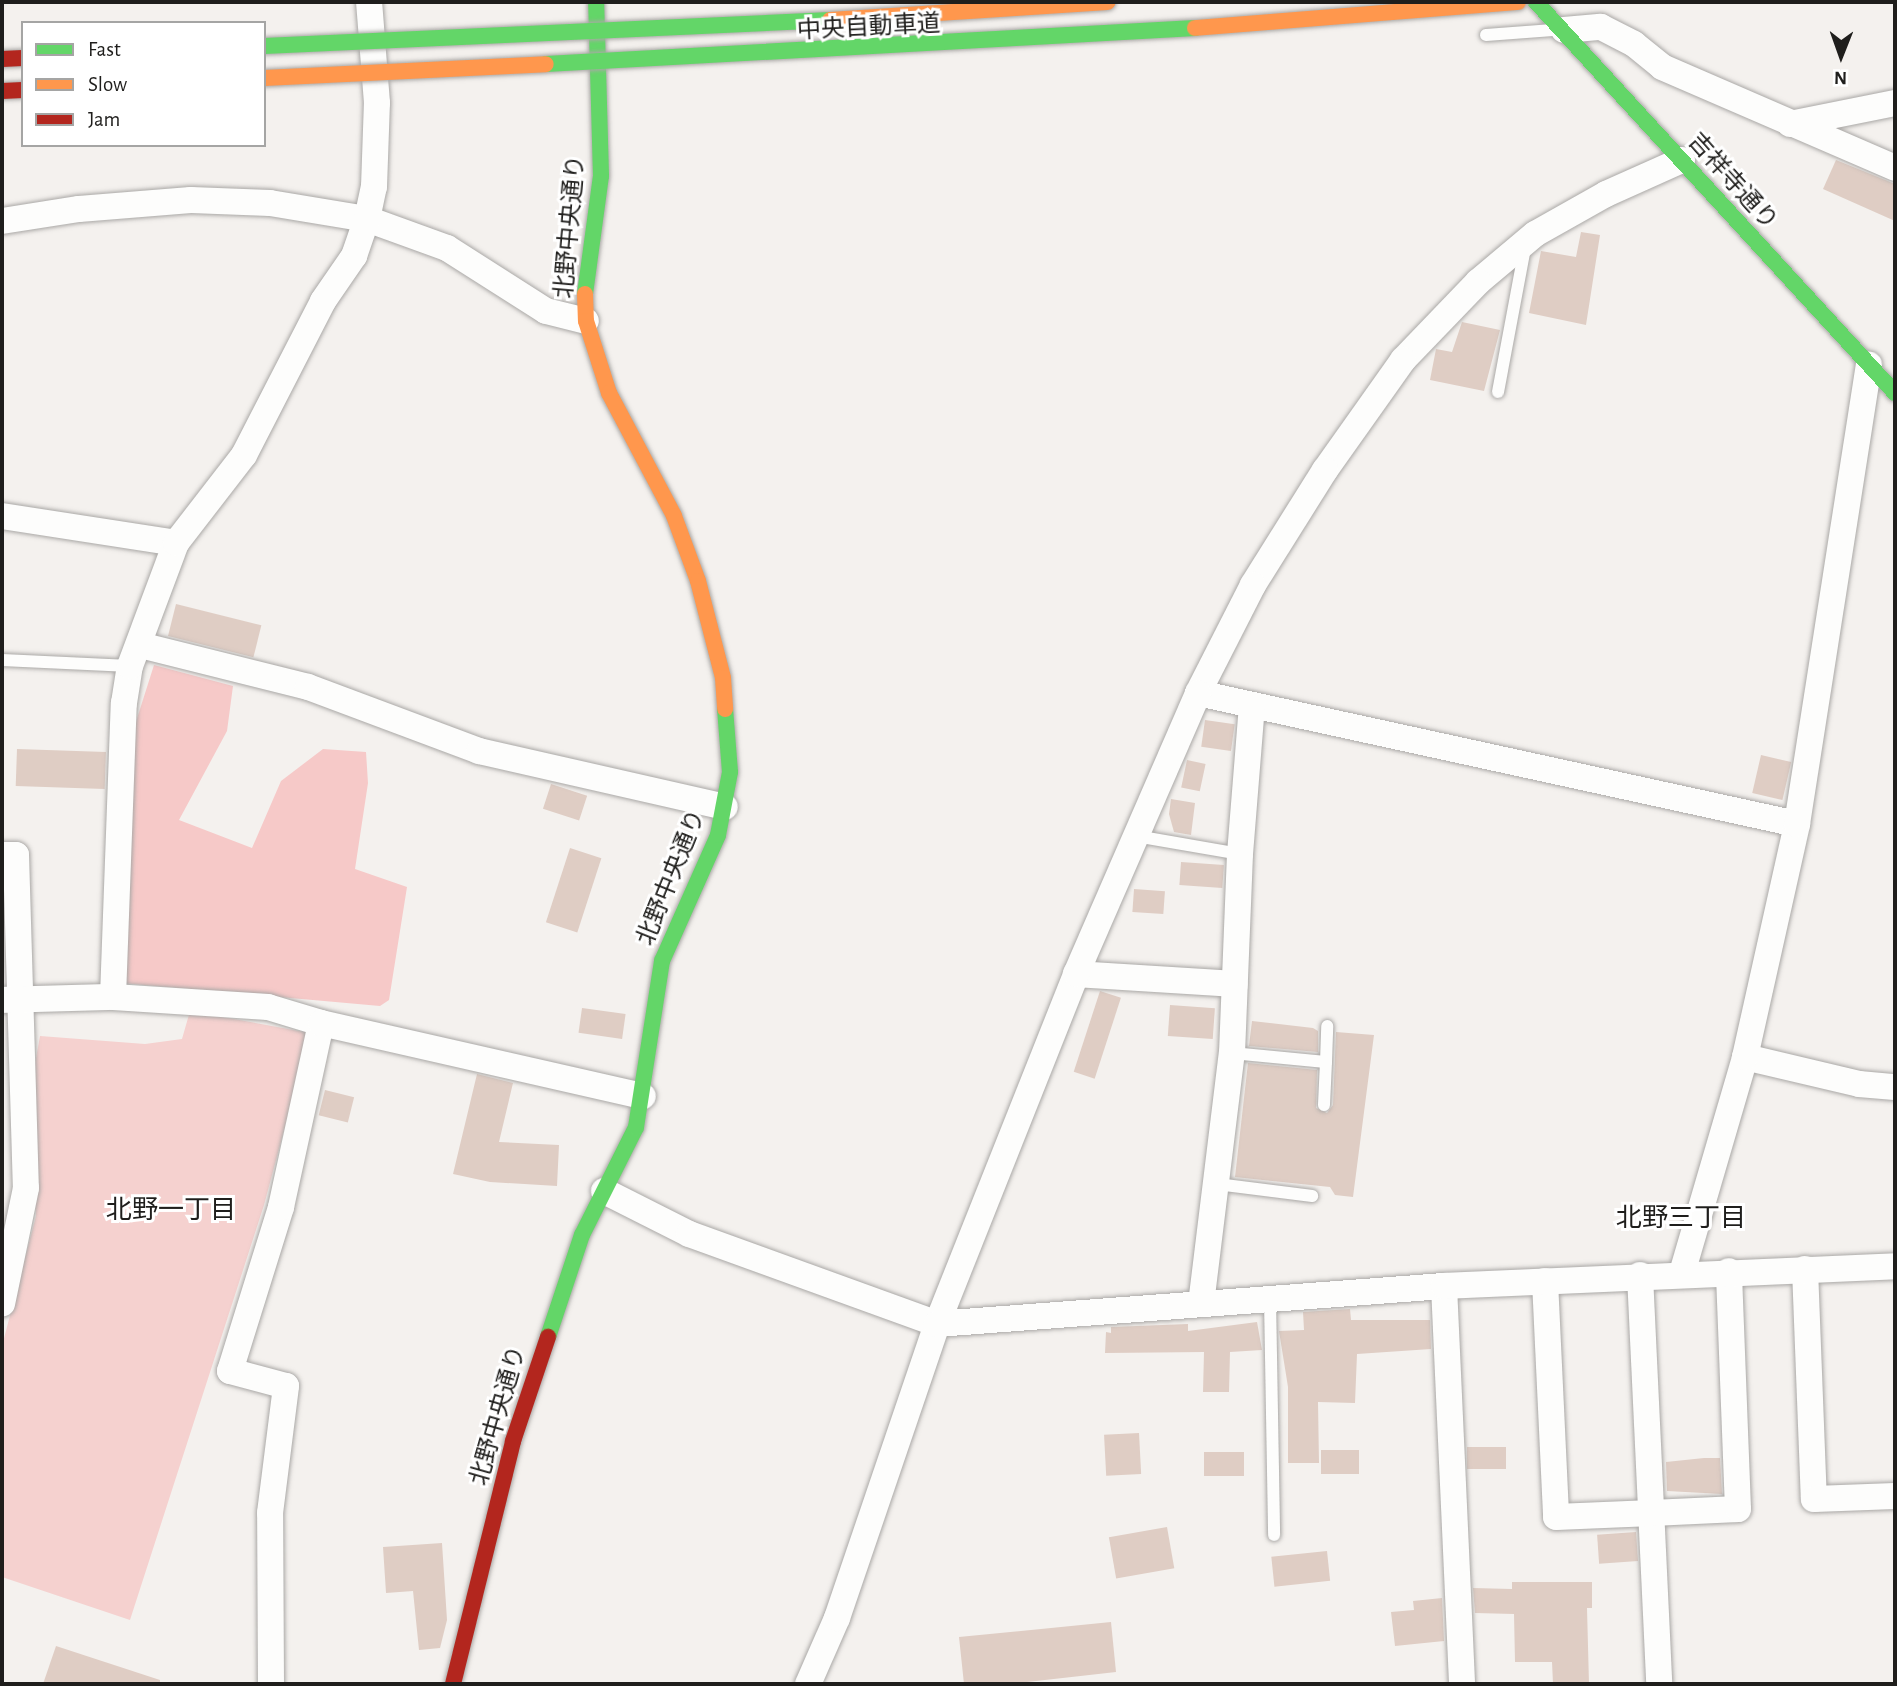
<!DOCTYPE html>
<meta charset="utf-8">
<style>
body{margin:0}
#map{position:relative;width:1897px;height:1686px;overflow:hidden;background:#f4f1ee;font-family:"Alegreya Sans","Noto Sans JP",sans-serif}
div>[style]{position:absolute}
.green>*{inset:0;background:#f5d1cf}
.forest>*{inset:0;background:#f6c9c8}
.building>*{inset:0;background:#dfcdc4;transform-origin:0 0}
.roads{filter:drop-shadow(0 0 2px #aaa8a6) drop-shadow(0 0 2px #aaa8a6)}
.lane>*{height:12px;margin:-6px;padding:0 6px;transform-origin:6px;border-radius:6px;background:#fdfdfc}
.street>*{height:26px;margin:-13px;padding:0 13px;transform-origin:13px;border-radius:13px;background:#fdfdfc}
.fast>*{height:16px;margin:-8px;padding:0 8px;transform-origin:8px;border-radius:8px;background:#63d668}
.slow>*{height:16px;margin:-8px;padding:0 8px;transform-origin:8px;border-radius:8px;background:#ff974d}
.jam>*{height:16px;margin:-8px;padding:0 8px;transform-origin:8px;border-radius:8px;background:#b3261e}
.bridges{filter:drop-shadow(0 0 2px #aaa8a6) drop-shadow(0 0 2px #aaa8a6)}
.fast-bridge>*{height:16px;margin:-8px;padding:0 8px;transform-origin:8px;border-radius:8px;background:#63d668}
.slow-bridge>*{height:16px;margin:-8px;padding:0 8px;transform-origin:8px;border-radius:8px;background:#ff974d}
span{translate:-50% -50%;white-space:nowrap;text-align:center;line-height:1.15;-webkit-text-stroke:6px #fff;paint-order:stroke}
.street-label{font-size:24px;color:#1f1e1c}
.neighbourhood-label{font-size:26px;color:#1f1e1c}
.frame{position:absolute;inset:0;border:4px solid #1f1e1c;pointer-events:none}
.legend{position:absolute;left:21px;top:21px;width:245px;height:126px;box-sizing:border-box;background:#fff;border:2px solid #a5a5a4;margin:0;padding:9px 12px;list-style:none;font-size:21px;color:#1f1e1c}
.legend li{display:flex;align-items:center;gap:14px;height:35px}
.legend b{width:35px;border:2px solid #a5a5a4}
.north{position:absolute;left:1806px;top:21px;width:70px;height:70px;-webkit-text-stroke:5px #fff;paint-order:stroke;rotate:181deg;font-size:19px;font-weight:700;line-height:28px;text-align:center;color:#1f1e1c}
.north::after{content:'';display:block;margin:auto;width:24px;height:32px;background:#1f1e1c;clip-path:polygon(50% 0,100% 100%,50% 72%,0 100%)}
</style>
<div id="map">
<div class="green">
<i style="clip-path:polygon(190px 1011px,310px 1033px,264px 1205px,130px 1620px,2px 1577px,2px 1346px,36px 1216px,29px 1097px,40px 1036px,145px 1044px,182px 1039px)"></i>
</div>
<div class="forest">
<i style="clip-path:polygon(154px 665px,233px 686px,227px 731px,179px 820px,252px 848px,281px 781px,323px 749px,366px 752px,368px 783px,355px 869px,407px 887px,389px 1000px,380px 1006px,122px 983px,127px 750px)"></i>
</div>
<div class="building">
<i style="clip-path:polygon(1836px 160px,1895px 184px,1895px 221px,1823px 189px)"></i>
<i style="clip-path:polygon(1581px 232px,1600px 235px,1586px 325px,1529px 313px,1541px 251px,1576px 257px)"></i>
<i style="clip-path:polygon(1462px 322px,1500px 330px,1484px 391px,1430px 380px,1436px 349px,1452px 352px)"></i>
<i style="left:176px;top:604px;width:88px;height:33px;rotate:14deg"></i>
<i style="left:1205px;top:720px;width:30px;height:27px;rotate:8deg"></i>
<i style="left:17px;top:749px;width:89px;height:37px;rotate:2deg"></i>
<i style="left:1761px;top:755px;width:31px;height:39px;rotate:13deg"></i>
<i style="left:1187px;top:760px;width:19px;height:28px;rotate:12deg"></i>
<i style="left:551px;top:784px;width:38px;height:26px;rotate:18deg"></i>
<i style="clip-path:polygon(1171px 799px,1195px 803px,1191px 835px,1174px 832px,1169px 814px)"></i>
<i style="left:570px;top:848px;width:33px;height:78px;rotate:18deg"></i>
<i style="left:1181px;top:862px;width:43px;height:23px;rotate:4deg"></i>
<i style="left:1134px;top:889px;width:31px;height:23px;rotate:4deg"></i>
<i style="left:1100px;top:991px;width:22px;height:85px;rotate:18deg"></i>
<i style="left:1170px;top:1005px;width:45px;height:31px;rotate:4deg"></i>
<i style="left:582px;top:1008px;width:44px;height:25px;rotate:8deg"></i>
<i style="clip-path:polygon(1252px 1021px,1313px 1028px,1318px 1031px,1318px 1052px,1249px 1046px)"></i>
<i style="clip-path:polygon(1336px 1032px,1374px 1035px,1353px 1197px,1335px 1195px,1330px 1187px,1235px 1177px,1248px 1063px,1317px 1070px,1316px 1108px,1327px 1113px,1333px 1105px)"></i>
<i style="clip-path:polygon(477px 1074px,513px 1083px,499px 1142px,559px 1145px,557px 1186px,490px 1182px,453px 1174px)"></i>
<i style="left:325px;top:1090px;width:30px;height:26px;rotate:14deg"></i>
<i style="clip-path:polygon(1350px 1309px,1351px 1320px,1430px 1320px,1431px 1349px,1357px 1354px,1355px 1403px,1318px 1402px,1319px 1463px,1288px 1463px,1288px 1387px,1279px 1331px,1304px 1330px,1303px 1312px)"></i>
<i style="clip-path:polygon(1257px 1322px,1262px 1350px,1230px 1352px,1229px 1392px,1203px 1392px,1204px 1352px,1105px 1353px,1106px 1332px,1111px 1333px,1111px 1327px,1188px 1324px,1188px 1331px)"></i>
<i style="left:1139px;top:1433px;width:41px;height:35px;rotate:87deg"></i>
<i style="left:1467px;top:1447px;width:39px;height:22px"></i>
<i style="left:1321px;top:1450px;width:38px;height:24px"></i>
<i style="left:1204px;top:1452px;width:40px;height:24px"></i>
<i style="clip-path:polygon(1704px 1458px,1720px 1458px,1722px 1494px,1667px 1491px,1666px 1462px)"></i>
<i style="left:1167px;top:1527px;width:42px;height:59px;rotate:80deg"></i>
<i style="left:1636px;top:1532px;width:29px;height:39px;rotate:86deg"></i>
<i style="clip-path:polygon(442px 1543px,447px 1620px,440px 1648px,419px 1650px,413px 1591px,386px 1593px,383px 1547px)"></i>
<i style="left:1327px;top:1551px;width:30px;height:56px;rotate:84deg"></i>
<i style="clip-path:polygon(1512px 1582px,1592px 1582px,1592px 1608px,1587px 1608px,1589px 1684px,1553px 1684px,1552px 1662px,1515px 1662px,1514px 1614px,1475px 1613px,1473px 1588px,1512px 1589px)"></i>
<i style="clip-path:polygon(1442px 1598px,1444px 1641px,1395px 1646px,1391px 1612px,1414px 1610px,1413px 1601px)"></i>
<i style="clip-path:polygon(1111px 1622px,1116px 1672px,1010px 1684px,964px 1684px,959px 1637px)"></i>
<i style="clip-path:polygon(56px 1646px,160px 1680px,160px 1684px,43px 1684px)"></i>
</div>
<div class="roads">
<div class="lane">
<i style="left:1486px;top:35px;width:67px;rotate:-4.3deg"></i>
<i style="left:1498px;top:392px;width:147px;rotate:-79.4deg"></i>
<i style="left:2px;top:660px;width:128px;rotate:2.7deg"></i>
<i style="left:1136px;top:836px;width:106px;rotate:9.8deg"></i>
<i style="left:1232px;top:1053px;width:94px;rotate:5.5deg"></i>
<i style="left:1326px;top:1062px;width:43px;rotate:92.7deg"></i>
<i style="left:1326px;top:1062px;width:36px;rotate:-88deg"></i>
<i style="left:1217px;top:1184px;width:96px;rotate:7.2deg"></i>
<i style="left:1270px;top:1299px;width:236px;rotate:89deg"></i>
</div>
<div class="street">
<i style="left:1564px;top:30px;width:37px;rotate:-5deg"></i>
<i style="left:1601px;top:27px;width:37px;rotate:27deg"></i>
<i style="left:1634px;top:44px;width:36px;rotate:39deg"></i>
<i style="left:1662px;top:67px;width:254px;rotate:23.4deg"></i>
<i style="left:1790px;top:124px;width:107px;rotate:-11.3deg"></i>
<i style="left:1682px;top:160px;width:83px;rotate:155.9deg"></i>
<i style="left:1606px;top:194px;width:81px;rotate:150.6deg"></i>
<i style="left:1535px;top:234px;width:75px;rotate:139.9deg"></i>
<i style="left:1478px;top:282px;width:108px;rotate:133.9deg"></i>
<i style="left:1403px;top:360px;width:135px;rotate:125.3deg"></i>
<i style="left:1325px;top:470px;width:136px;rotate:122.1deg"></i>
<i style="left:1253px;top:585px;width:121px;rotate:117deg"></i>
<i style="left:1198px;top:693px;width:613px;rotate:12.34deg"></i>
<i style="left:2px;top:221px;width:78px;rotate:-8.9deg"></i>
<i style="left:79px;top:209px;width:112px;rotate:-4.6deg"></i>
<i style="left:191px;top:200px;width:79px;rotate:2.2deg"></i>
<i style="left:270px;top:203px;width:98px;rotate:9.4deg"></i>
<i style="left:367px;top:219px;width:85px;rotate:19.9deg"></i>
<i style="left:447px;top:248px;width:117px;rotate:32.5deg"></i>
<i style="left:546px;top:311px;width:41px;rotate:14deg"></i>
<i style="left:2px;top:516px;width:176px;rotate:8.8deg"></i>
<i style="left:140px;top:645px;width:173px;rotate:14deg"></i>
<i style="left:308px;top:687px;width:183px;rotate:20.5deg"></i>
<i style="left:479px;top:751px;width:252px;rotate:12.8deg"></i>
<i style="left:2px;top:855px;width:14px"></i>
<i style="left:16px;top:855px;width:333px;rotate:88.3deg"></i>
<i style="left:26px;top:1188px;width:118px;rotate:101.7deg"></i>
<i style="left:1076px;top:974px;width:159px;rotate:3.6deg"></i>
<i style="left:3px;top:1000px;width:110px;rotate:-1.6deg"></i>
<i style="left:321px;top:1023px;width:55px;rotate:-163.2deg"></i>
<i style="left:268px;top:1007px;width:155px;rotate:-176.3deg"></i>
<i style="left:113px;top:997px;width:294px;rotate:-87.9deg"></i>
<i style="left:124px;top:703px;width:37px;rotate:-81deg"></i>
<i style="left:130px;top:666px;width:131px;rotate:-69.5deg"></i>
<i style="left:176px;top:543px;width:111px;rotate:-52.3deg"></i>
<i style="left:244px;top:455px;width:173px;rotate:-62.8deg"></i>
<i style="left:323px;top:301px;width:55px;rotate:-55.4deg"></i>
<i style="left:354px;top:256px;width:39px;rotate:-71deg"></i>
<i style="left:367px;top:219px;width:33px;rotate:-78deg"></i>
<i style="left:374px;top:187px;width:84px;rotate:-88deg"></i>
<i style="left:377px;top:103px;width:101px;rotate:-94.5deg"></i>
<i style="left:1745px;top:1057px;width:117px;rotate:13.3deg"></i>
<i style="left:1859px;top:1084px;width:36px;rotate:5deg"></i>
<i style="left:604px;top:1191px;width:95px;rotate:26.8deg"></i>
<i style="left:689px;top:1234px;width:264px;rotate:19.9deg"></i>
<i style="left:937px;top:1324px;width:377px;rotate:-68.3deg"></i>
<i style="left:1076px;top:974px;width:306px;rotate:-66.5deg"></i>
<i style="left:1805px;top:1269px;width:230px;rotate:87.8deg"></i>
<i style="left:1814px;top:1499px;width:81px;rotate:-2.1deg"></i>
<i style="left:1682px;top:1273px;width:225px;rotate:-73.7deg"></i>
<i style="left:1745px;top:1057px;width:239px;rotate:-77.4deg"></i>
<i style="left:1797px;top:824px;width:465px;rotate:-81.1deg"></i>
<i style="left:1640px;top:1275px;width:409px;rotate:87.3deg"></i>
<i style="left:1545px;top:1281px;width:236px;rotate:87.3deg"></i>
<i style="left:1556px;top:1517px;width:96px;rotate:-2.4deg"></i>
<i style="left:1652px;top:1513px;width:86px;rotate:-2.7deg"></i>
<i style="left:1738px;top:1509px;width:238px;rotate:-92.2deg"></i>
<i style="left:1444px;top:1286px;width:398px;rotate:87.4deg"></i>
<i style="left:1201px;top:1304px;width:253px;rotate:-83deg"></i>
<i style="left:1232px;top:1053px;width:199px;rotate:-87.7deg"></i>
<i style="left:1240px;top:854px;width:149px;rotate:-85.4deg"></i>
<i style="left:271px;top:1684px;width:171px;rotate:-90.3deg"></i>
<i style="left:270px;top:1513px;width:128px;rotate:-82.8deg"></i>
<i style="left:286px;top:1386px;width:58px;rotate:-165deg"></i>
<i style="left:230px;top:1371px;width:172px;rotate:-72.7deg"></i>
<i style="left:281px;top:1207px;width:188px;rotate:-77.7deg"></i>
<i style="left:321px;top:1023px;width:330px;rotate:12.8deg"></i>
<i style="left:808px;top:1684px;width:72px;rotate:-66.3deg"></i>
<i style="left:837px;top:1618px;width:311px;rotate:-71.2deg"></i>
<i style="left:937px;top:1324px;width:508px;rotate:-4.29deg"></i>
<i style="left:1444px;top:1286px;width:451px;rotate:-2.5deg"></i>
</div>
<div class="fast">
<i style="left:1536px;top:2px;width:531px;rotate:47.44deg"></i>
<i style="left:585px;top:294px;width:119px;rotate:-82.3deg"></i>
<i style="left:601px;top:176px;width:174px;rotate:-91.6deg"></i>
<i style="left:548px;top:1337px;width:108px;rotate:-71.6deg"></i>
<i style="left:582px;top:1235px;width:121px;rotate:-63.4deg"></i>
<i style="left:636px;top:1127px;width:168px;rotate:-81.1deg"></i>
<i style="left:662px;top:961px;width:138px;rotate:-66deg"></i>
<i style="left:718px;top:835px;width:64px;rotate:-79.2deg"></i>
<i style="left:730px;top:772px;width:63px;rotate:-94.5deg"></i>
</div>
<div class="slow">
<i style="left:585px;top:294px;width:27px;rotate:88deg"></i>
<i style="left:586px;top:321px;width:76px;rotate:72.3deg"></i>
<i style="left:609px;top:393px;width:139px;rotate:62.1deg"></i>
<i style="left:674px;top:516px;width:69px;rotate:69.7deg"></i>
<i style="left:698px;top:581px;width:100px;rotate:75.5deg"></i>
<i style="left:723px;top:678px;width:31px;rotate:86deg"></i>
</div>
<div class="jam">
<i style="left:2px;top:59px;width:21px;rotate:-3deg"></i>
<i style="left:2px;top:91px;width:21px;rotate:-3deg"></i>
<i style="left:453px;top:1684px;width:250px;rotate:-76.1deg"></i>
<i style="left:513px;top:1441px;width:110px;rotate:-71.4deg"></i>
</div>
</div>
<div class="bridges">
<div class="fast-bridge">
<i style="left:264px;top:46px;width:567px;rotate:-2.63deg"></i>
<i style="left:546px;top:64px;width:650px;rotate:-3.17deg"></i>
</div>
<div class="slow-bridge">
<i style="left:830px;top:20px;width:278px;rotate:-3.7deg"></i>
<i style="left:1195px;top:28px;width:324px;rotate:-4.6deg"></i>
<i style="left:264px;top:78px;width:282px;rotate:-2.8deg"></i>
</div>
</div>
<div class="street-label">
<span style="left:869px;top:28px;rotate:-3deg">中央自動車道</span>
<span style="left:1732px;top:182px;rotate:48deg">吉祥寺通り</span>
<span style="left:571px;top:227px;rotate:-85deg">北野中央通り</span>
<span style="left:672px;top:878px;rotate:-68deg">北野中央通り</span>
<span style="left:499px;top:1416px;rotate:-74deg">北野中央通り</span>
</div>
<div class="neighbourhood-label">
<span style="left:171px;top:1211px">北野一丁目</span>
<span style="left:1681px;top:1219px">北野三丁目</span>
</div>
<div class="frame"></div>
<ul class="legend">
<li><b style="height:9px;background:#63d668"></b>Fast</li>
<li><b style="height:9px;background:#ff974d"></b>Slow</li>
<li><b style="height:9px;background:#b3261e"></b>Jam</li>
</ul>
<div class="north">N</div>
</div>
